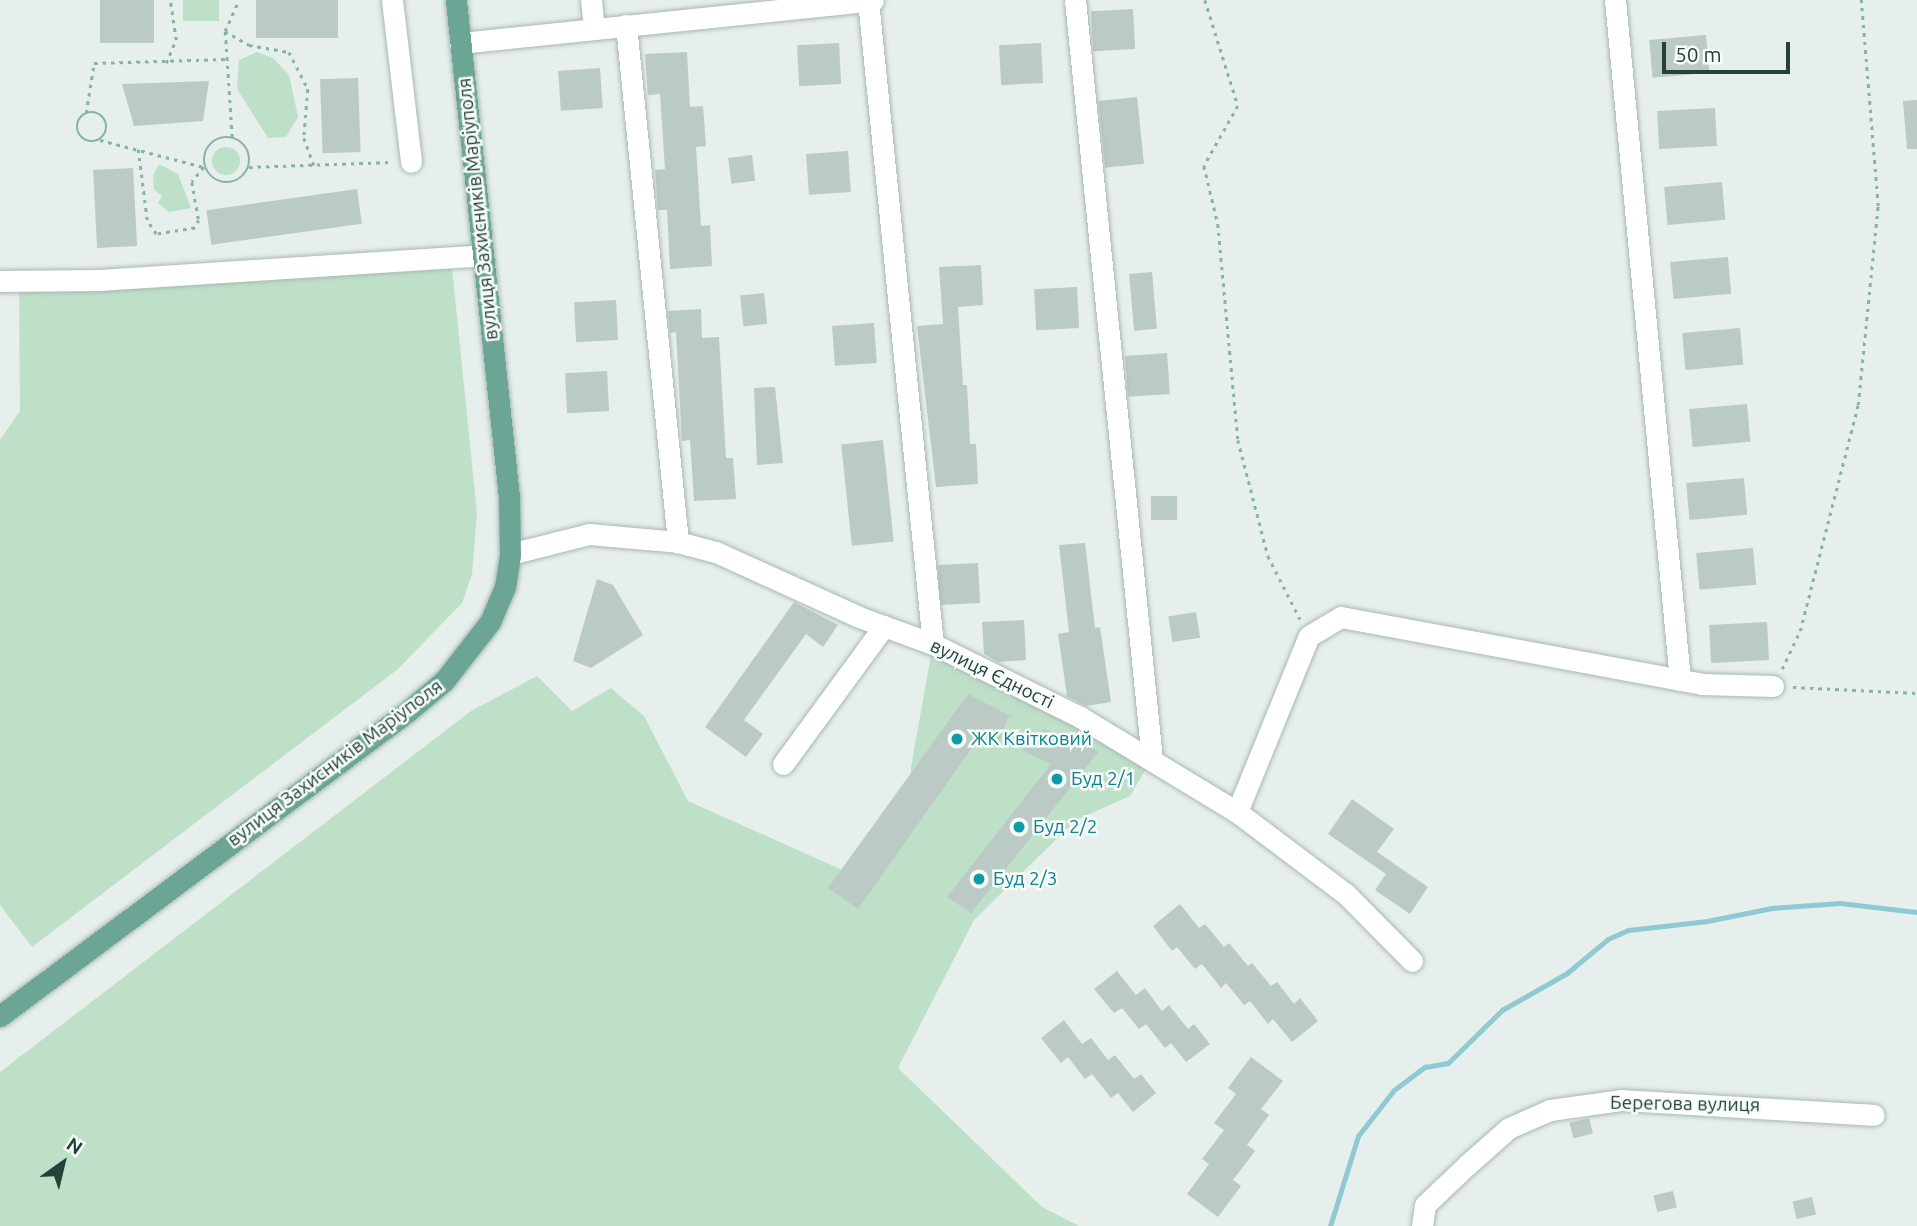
<!DOCTYPE html>
<meta charset="utf-8">
<style>
body{margin:0}
#map{position:relative;width:1917px;height:1226px;overflow:hidden;background:#e6efeb;font-family:Ubuntu,sans-serif}
div>[style]{position:absolute}
.green>*{inset:0;background:#bfe0c8;transform-origin:0 0}
.round{border-radius:50%}
.stream>*{height:5px;margin:-2.5px;padding:0 2.5px;transform-origin:2.5px;border-radius:2.5px;background:#8ec9d4}
.building>*{inset:0;background:#bbcac4;transform-origin:0 0}
.path>*{height:2.5px;margin-top:-1.25px;transform-origin:0;background:repeating-linear-gradient(90deg,#86b3a5 0 3.5px,transparent 0 8.5px)}
.path>.ring{margin:-1.25px;padding:0;box-sizing:content-box;background:none;border:2.5px solid #86b3a5;border-radius:50%}
.roads{filter:drop-shadow(0 0 2px #a8b8b2) drop-shadow(0 0 2px #a8b8b2)}
.minor>*{height:21px;margin:-10.5px;padding:0 10.5px;transform-origin:10.5px;border-radius:10.5px;background:#fff}
.major>*{height:21px;margin:-10.5px;padding:0 10.5px;transform-origin:10.5px;border-radius:10.5px;background:#6aa596}
.dots>*{width:19px;height:19px;translate:-50% -50%;box-sizing:border-box;border:4px solid #f7fbf9;border-radius:50%}
span{translate:-50% -50%;white-space:nowrap;text-align:center;line-height:1.15;-webkit-text-stroke:5px #f7fbf9;paint-order:stroke}
.street-label{font-size:19px;color:#24423a}
.culture-label{font-size:19px;color:#0d838f}
.left{translate:0 -50%;text-align:left}
.north{position:absolute;left:28px;top:1128px;width:70px;height:70px;-webkit-text-stroke:5px #f7fbf9;paint-order:stroke;rotate:34deg;font-size:19px;font-weight:700;line-height:28px;text-align:center;color:#24423a}
.north::after{content:'';display:block;margin:auto;width:24px;height:32px;background:#24423a;clip-path:polygon(50% 0,100% 100%,50% 72%,0 100%)}
.scale{position:absolute;left:1662px;top:42px;width:128px;height:32px;box-sizing:border-box;border:4px solid #24423a;border-top:0;padding-left:9px;font-size:21px;line-height:24px;white-space:nowrap;color:#24423a;-webkit-text-stroke:5px #f7fbf9;paint-order:stroke}
</style>
<div id="map">
<div class="green">
<i style="left:183px;top:0;width:36px;height:21px"></i>
<i style="clip-path:polygon(257px 52px,273px 58px,289px 75px,298px 117px,286px 137px,268px 138px,237px 89px,239px 60px)"></i>
<i class="round" style="left:212px;top:147px;width:28px;height:28px"></i>
<i style="clip-path:polygon(159px 164px,178px 174px,191px 208px,169px 212px,158px 203px,162px 196px,154px 190px,153px 176px)"></i>
<i style="clip-path:polygon(451px 258px,477px 513px,472px 574px,462px 603px,398px 669px,32px 947px,0 905px,0 440px,20px 411px,19px 281px)"></i>
<i style="clip-path:polygon(933px 644px,1152px 759px,1130px 796px,1076px 820px,974px 920px,898px 1068px,1042px 1207px,1079px 1226px,0 1226px,0 1072px,471px 711px,537px 676px,572px 711px,611px 688px,644px 716px,688px 801px,869px 882px,911px 829px,911px 767px)"></i>
</div>
<div class="stream">
<i style="left:1330px;top:1226px;width:94px;rotate:-72.7deg"></i>
<i style="left:1358px;top:1136px;width:58px;rotate:-52deg"></i>
<i style="left:1394px;top:1090px;width:39px;rotate:-37deg"></i>
<i style="left:1425px;top:1067px;width:23px;rotate:-10deg"></i>
<i style="left:1448px;top:1063px;width:76px;rotate:-44.5deg"></i>
<i style="left:1502px;top:1010px;width:75px;rotate:-29.6deg"></i>
<i style="left:1567px;top:973px;width:53px;rotate:-39.7deg"></i>
<i style="left:1608px;top:939px;width:22px;rotate:-24deg"></i>
<i style="left:1628px;top:930px;width:80px;rotate:-6.5deg"></i>
<i style="left:1707px;top:921px;width:66px;rotate:-11.3deg"></i>
<i style="left:1772px;top:908px;width:68px;rotate:-4.2deg"></i>
<i style="left:1840px;top:903px;width:78px;rotate:6.7deg"></i>
</div>
<div class="building">
<i style="left:100px;top:0;width:54px;height:43px"></i>
<i style="left:256px;top:0;width:82px;height:38px"></i>
<i style="left:1133px;top:9px;width:40px;height:42px;rotate:87deg"></i>
<i style="left:1706px;top:35px;width:38px;height:57px;rotate:85deg"></i>
<i style="left:839px;top:43px;width:41px;height:42px;rotate:87deg"></i>
<i style="left:1041px;top:43px;width:40px;height:42px;rotate:87deg"></i>
<i style="clip-path:polygon(687px 52px,690px 107px,703px 106px,706px 146px,696px 147px,701px 226px,710px 225px,712px 266px,670px 269px,667px 210px,658px 210px,655px 170px,665px 169px,660px 94px,648px 95px,645px 54px)"></i>
<i style="left:600px;top:68px;width:40px;height:42px;rotate:86deg"></i>
<i style="left:358px;top:78px;width:74px;height:38px;rotate:88deg"></i>
<i style="clip-path:polygon(209px 81px,203px 121px,134px 126px,122px 84px)"></i>
<i style="left:1137px;top:97px;width:67px;height:39px;rotate:84deg"></i>
<i style="clip-path:polygon(1917px 100px,1917px 149px,1907px 149px,1903px 101px)"></i>
<i style="left:1715px;top:108px;width:38px;height:58px;rotate:87deg"></i>
<i style="left:848px;top:151px;width:41px;height:42px;rotate:86deg"></i>
<i style="left:752px;top:155px;width:26px;height:24px;rotate:83deg"></i>
<i style="left:133px;top:168px;width:78px;height:40px;rotate:87deg"></i>
<i style="left:1722px;top:182px;width:38px;height:58px;rotate:85deg"></i>
<i style="left:357px;top:189px;width:35px;height:152px;rotate:82deg"></i>
<i style="left:1728px;top:257px;width:37px;height:58px;rotate:85deg"></i>
<i style="clip-path:polygon(981px 265px,983px 305px,958px 307px,963px 385px,967px 385px,970px 444px,976px 444px,978px 484px,936px 487px,917px 326px,943px 324px,939px 267px)"></i>
<i style="left:1152px;top:272px;width:57px;height:23px;rotate:85deg"></i>
<i style="left:1077px;top:287px;width:41px;height:43px;rotate:87deg"></i>
<i style="left:764px;top:293px;width:31px;height:24px;rotate:84deg"></i>
<i style="left:616px;top:300px;width:40px;height:42px;rotate:87deg"></i>
<i style="clip-path:polygon(701px 309px,702px 338px,719px 337px,726px 458px,733px 458px,736px 499px,694px 501px,690px 440px,682px 441px,676px 332px,670px 333px,668px 311px)"></i>
<i style="left:874px;top:323px;width:40px;height:42px;rotate:86deg"></i>
<i style="left:1740px;top:328px;width:37px;height:58px;rotate:85deg"></i>
<i style="left:1167px;top:353px;width:41px;height:42px;rotate:86deg"></i>
<i style="left:607px;top:371px;width:40px;height:42px;rotate:87deg"></i>
<i style="clip-path:polygon(775px 387px,783px 463px,757px 465px,754px 388px)"></i>
<i style="left:1747px;top:404px;width:38px;height:58px;rotate:85deg"></i>
<i style="left:883px;top:440px;width:102px;height:42px;rotate:84deg"></i>
<i style="left:1744px;top:478px;width:37px;height:58px;rotate:85deg"></i>
<i style="left:1151px;top:496px;width:26px;height:24px"></i>
<i style="clip-path:polygon(1085px 543px,1095px 628px,1100px 627px,1111px 702px,1086px 706px,1067px 696px,1058px 634px,1069px 632px,1059px 545px)"></i>
<i style="left:1753px;top:548px;width:37px;height:57px;rotate:85deg"></i>
<i style="left:978px;top:563px;width:40px;height:40px;rotate:87deg"></i>
<i style="clip-path:polygon(597px 579px,613px 585px,643px 635px,591px 668px,573px 661px)"></i>
<i style="clip-path:polygon(794px 602px,838px 625px,823px 647px,806px 634px,744px 720px,763px 734px,746px 757px,705px 727px)"></i>
<i style="left:1196px;top:612px;width:26px;height:28px;rotate:81deg"></i>
<i style="clip-path:polygon(1024px 620px,1026px 660px,998px 662px,984px 654px,982px 622px)"></i>
<i style="left:1767px;top:622px;width:38px;height:58px;rotate:87deg"></i>
<i style="clip-path:polygon(968px 694px,1012px 717px,1008px 717px,999px 743px,981px 735px,858px 909px,828px 888px)"></i>
<i style="clip-path:polygon(1044px 729px,1099px 751px,971px 913px,947px 897px,1051px 764px,1022px 750px)"></i>
<i style="clip-path:polygon(1352px 799px,1394px 829px,1377px 852px,1428px 887px,1410px 914px,1375px 890px,1386px 874px,1328px 834px)"></i>
<i style="clip-path:polygon(1180px 904px,1199px 928px,1205px 924px,1224px 947px,1229px 943px,1248px 966px,1252px 963px,1271px 986px,1277px 982px,1294px 1004px,1300px 998px,1318px 1021px,1292px 1042px,1273px 1019px,1268px 1024px,1250px 1001px,1244px 1005px,1226px 983px,1221px 988px,1202px 964px,1195px 969px,1177px 947px,1172px 951px,1153px 926px)"></i>
<i style="clip-path:polygon(1117px 971px,1136px 995px,1145px 988px,1162px 1011px,1169px 1005px,1188px 1029px,1194px 1024px,1210px 1044px,1186px 1062px,1171px 1043px,1165px 1048px,1146px 1024px,1139px 1029px,1122px 1008px,1114px 1013px,1094px 989px)"></i>
<i style="clip-path:polygon(1064px 1020px,1082px 1044px,1091px 1038px,1108px 1060px,1115px 1055px,1134px 1079px,1141px 1074px,1156px 1093px,1133px 1112px,1118px 1093px,1111px 1098px,1092px 1074px,1085px 1079px,1068px 1057px,1061px 1063px,1041px 1038px)"></i>
<i style="clip-path:polygon(1251px 1057px,1283px 1081px,1261px 1109px,1269px 1115px,1247px 1145px,1255px 1151px,1233px 1180px,1241px 1186px,1218px 1217px,1187px 1194px,1209px 1164px,1202px 1159px,1224px 1130px,1214px 1123px,1236px 1094px,1228px 1088px)"></i>
<i style="left:1589px;top:1118px;width:16px;height:20px;rotate:76deg"></i>
<i style="left:1673px;top:1191px;width:17px;height:20px;rotate:77deg"></i>
<i style="left:1812px;top:1197px;width:18px;height:20px;rotate:77deg"></i>
</div>
<div class="path">
<i style="left:1205px;top:0;width:111px;rotate:72.7deg"></i>
<i style="left:1238px;top:106px;width:69px;rotate:119.5deg"></i>
<i style="left:1204px;top:166px;width:60px;rotate:76.4deg"></i>
<i style="left:1218px;top:224px;width:217px;rotate:84.7deg"></i>
<i style="left:1238px;top:440px;width:120px;rotate:75.5deg"></i>
<i style="left:1268px;top:556px;width:71px;rotate:63.1deg"></i>
<i style="left:225px;top:31px;width:28px;rotate:30deg"></i>
<i style="left:249px;top:45px;width:41px;rotate:9.9deg"></i>
<i style="left:289px;top:52px;width:42px;rotate:62.8deg"></i>
<i style="left:308px;top:89px;width:49px;rotate:94.7deg"></i>
<i style="left:304px;top:138px;width:29px;rotate:70deg"></i>
<i style="left:166px;top:63px;width:25px;rotate:-67deg"></i>
<i style="left:176px;top:40px;width:40px;rotate:-98.5deg"></i>
<i class="ring" style="left:77px;top:112px;width:27.5px;height:27.5px"></i>
<i style="left:86px;top:113px;width:51px;rotate:-80.9deg"></i>
<i style="left:94px;top:63px;width:133px;rotate:-1.7deg"></i>
<i class="ring" style="left:204px;top:137px;width:43.5px;height:43.5px"></i>
<i style="left:232px;top:137px;width:106px;rotate:-93.8deg"></i>
<i style="left:225px;top:31px;width:34px;rotate:-66deg"></i>
<i style="left:100px;top:140px;width:107px;rotate:14.6deg"></i>
<i style="left:204px;top:167px;width:19px;rotate:129deg"></i>
<i style="left:192px;top:182px;width:39px;rotate:80deg"></i>
<i style="left:199px;top:220px;width:9px;rotate:117deg"></i>
<i style="left:195px;top:228px;width:39px;rotate:171deg"></i>
<i style="left:156px;top:234px;width:17px;rotate:-123deg"></i>
<i style="left:147px;top:220px;width:71px;rotate:-97.3deg"></i>
<i style="left:249px;top:167px;width:144px;rotate:-2deg"></i>
<i style="left:1782px;top:669px;width:42px;rotate:-64.7deg"></i>
<i style="left:1800px;top:631px;width:233px;rotate:-75.6deg"></i>
<i style="left:1858px;top:405px;width:200px;rotate:-84.3deg"></i>
<i style="left:1878px;top:206px;width:207px;rotate:-94.7deg"></i>
<i style="left:1793px;top:687px;width:124px;rotate:2.8deg"></i>
</div>
<div class="roads">
<div class="minor">
<i style="left:392px;top:0;width:163px;rotate:83.3deg"></i>
<i style="left:591px;top:0;width:29px;rotate:84deg"></i>
<i style="left:868px;top:0;width:647px;rotate:84.24deg"></i>
<i style="left:1075px;top:0;width:763px;rotate:84.21deg"></i>
<i style="left:1615px;top:0;width:683px;rotate:84.54deg"></i>
<i style="left:626px;top:25px;width:520px;rotate:84.26deg"></i>
<i style="left:460px;top:43px;width:415px;rotate:-5.9deg"></i>
<i style="left:0;top:281px;width:99px;rotate:-0.6deg"></i>
<i style="left:99px;top:280px;width:385px;rotate:-3.7deg"></i>
<i style="left:510px;top:554px;width:81px;rotate:-14.2deg"></i>
<i style="left:589px;top:534px;width:89px;rotate:5.1deg"></i>
<i style="left:678px;top:542px;width:39px;rotate:15deg"></i>
<i style="left:716px;top:552px;width:157px;rotate:24.4deg"></i>
<i style="left:859px;top:617px;width:79px;rotate:20deg"></i>
<i style="left:933px;top:644px;width:164px;rotate:26.4deg"></i>
<i style="left:1080px;top:717px;width:184px;rotate:31.2deg"></i>
<i style="left:1237px;top:812px;width:136px;rotate:37deg"></i>
<i style="left:1346px;top:894px;width:94px;rotate:45.4deg"></i>
<i style="left:783px;top:764px;width:171px;rotate:-53.8deg"></i>
<i style="left:1237px;top:812px;width:190px;rotate:-67.8deg"></i>
<i style="left:1309px;top:636px;width:37px;rotate:-31deg"></i>
<i style="left:1341px;top:617px;width:366px;rotate:10.5deg"></i>
<i style="left:1701px;top:684px;width:72px;rotate:1.6deg"></i>
<i style="left:1422px;top:1226px;width:21px;rotate:-82deg"></i>
<i style="left:1425px;top:1205px;width:58px;rotate:-43.6deg"></i>
<i style="left:1467px;top:1165px;width:56px;rotate:-41.4deg"></i>
<i style="left:1509px;top:1128px;width:45px;rotate:-23.7deg"></i>
<i style="left:1550px;top:1110px;width:73px;rotate:-7.9deg"></i>
<i style="left:1622px;top:1100px;width:252px;rotate:3.4deg"></i>
</div>
<div class="major">
<i style="left:0;top:1016px;width:508px;rotate:-36.76deg"></i>
<i style="left:407px;top:712px;width:48px;rotate:-40deg"></i>
<i style="left:444px;top:681px;width:75px;rotate:-52.1deg"></i>
<i style="left:490px;top:622px;width:38px;rotate:-67deg"></i>
<i style="left:505px;top:587px;width:33px;rotate:-81deg"></i>
<i style="left:510px;top:554px;width:57px;rotate:-91deg"></i>
<i style="left:509px;top:497px;width:500px;rotate:-96.1deg"></i>
</div>
</div>
<div class="dots">
<i style="left:957px;top:739px;background:#0f9aa8"></i>
<i style="left:1057px;top:779px;background:#0f9aa8"></i>
<i style="left:1019px;top:827px;background:#0f9aa8"></i>
<i style="left:979px;top:879px;background:#0f9aa8"></i>
</div>
<div class="street-label">
<span style="left:478px;top:209px;rotate:-96deg">вулиця Захисників Маріуполя</span>
<span style="left:992px;top:674px;rotate:26deg">вулиця Єдності</span>
<span style="left:335px;top:763px;rotate:-37deg">вулиця Захисників Маріуполя</span>
<span style="left:1685px;top:1104px;rotate:1deg">Берегова вулиця</span>
</div>
<div class="culture-label">
<span class="left" style="left:971px;top:739px">ЖК Квітковий</span>
<span class="left" style="left:1071px;top:779px">Буд 2/1</span>
<span class="left" style="left:1033px;top:827px">Буд 2/2</span>
<span class="left" style="left:993px;top:879px">Буд 2/3</span>
</div>
<div class="north">N</div>
<div class="scale">50 m</div>
</div>
